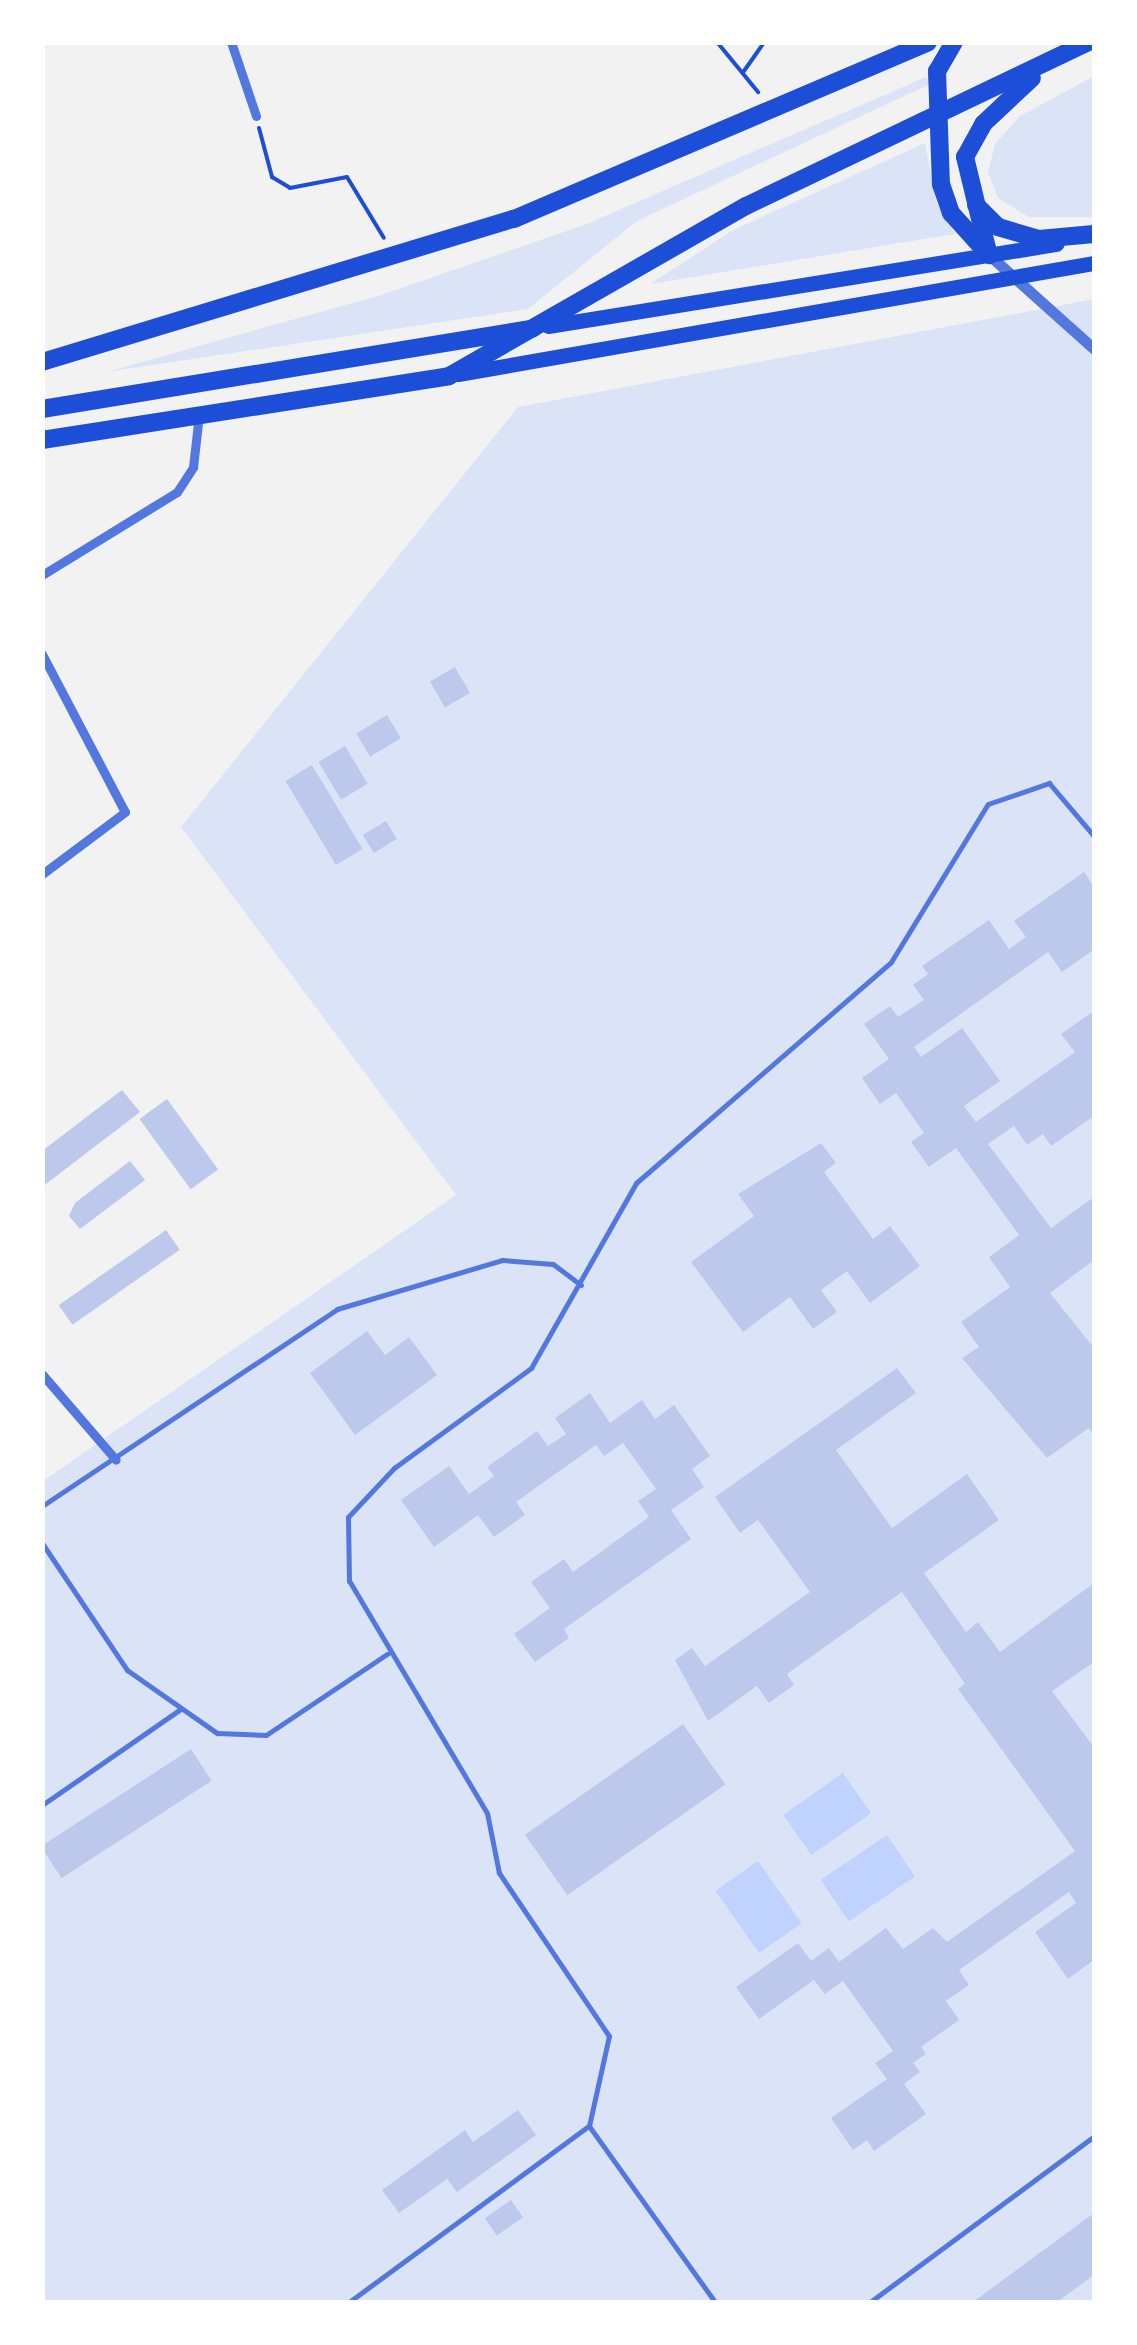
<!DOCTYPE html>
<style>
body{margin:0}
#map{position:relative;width:1137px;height:2345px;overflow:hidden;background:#f2f2f2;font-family:"Golos Text",sans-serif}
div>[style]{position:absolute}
.green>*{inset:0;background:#dbe4f7}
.water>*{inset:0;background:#bfd3fe;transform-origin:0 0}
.building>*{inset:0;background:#bdc9ec;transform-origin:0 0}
.path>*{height:4px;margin:-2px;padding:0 2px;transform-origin:2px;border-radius:2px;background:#1d4ed8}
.service>*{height:5px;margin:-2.5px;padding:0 2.5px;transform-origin:2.5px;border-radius:2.5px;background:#5277de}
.minor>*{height:9px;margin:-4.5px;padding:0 4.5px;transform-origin:4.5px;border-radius:4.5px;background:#5277de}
.tertiary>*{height:11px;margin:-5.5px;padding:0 5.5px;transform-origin:5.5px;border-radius:5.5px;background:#5277de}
.trunk>*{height:15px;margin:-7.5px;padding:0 7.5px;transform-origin:7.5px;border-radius:7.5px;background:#1d4ed8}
.motorway>*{height:18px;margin:-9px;padding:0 9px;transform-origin:9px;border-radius:9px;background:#1d4ed8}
span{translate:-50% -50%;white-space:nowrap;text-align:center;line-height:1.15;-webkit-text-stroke:10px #fff;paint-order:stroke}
.frame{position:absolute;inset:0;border:45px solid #fff;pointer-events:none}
</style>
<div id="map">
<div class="green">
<i style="clip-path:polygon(1094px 76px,1094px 217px,1029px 217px,998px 198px,988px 172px,995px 144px,1020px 116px)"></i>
<i style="clip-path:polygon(926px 77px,930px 84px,637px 221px,528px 309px,106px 372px,381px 295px,584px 225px)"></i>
<i style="clip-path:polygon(925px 143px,936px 202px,955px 234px,650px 284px,733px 230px)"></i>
<i style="clip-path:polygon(1094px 299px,1094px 2302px,43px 2302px,43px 1481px,456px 1195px,181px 827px,518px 407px)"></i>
</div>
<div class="water">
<i style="left:843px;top:1773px;width:49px;height:73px;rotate:55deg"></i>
<i style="left:887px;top:1835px;width:50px;height:80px;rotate:56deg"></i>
<i style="left:758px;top:1861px;width:76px;height:52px;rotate:55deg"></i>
</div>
<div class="building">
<i style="left:455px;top:667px;width:30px;height:29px;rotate:60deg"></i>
<i style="left:387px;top:715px;width:27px;height:36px;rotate:59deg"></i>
<i style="left:345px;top:746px;width:44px;height:31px;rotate:59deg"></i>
<i style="left:312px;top:765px;width:98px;height:31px;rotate:59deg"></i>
<i style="left:386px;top:821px;width:21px;height:27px;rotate:59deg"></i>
<i style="clip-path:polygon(1084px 872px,1094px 887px,1092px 951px,1062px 972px,1048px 952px,914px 1047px,921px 1057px,962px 1028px,1000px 1081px,964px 1106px,976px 1122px,1075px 1052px,1061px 1034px,1094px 1011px,1094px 1116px,1051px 1146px,1043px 1134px,1027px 1145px,1014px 1126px,988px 1144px,1051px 1228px,1094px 1197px,1094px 1260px,1050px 1293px,1094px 1348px,1094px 1436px,1089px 1428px,1047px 1458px,962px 1358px,979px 1347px,961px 1322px,1010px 1287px,989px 1257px,1019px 1235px,956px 1148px,929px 1167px,911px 1142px,924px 1133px,896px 1093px,880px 1104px,862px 1078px,889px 1059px,864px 1024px,890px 1006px,898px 1017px,924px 1000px,913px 985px,928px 974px,922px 966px,989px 920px,1009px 949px,1026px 937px,1014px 921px)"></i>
<i style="clip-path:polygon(122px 1090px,140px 1112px,42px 1187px,42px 1151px)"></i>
<i style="left:167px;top:1099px;width:87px;height:34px;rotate:54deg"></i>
<i style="clip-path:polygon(821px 1143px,836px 1163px,824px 1172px,873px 1239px,890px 1226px,920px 1266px,870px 1303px,847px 1271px,821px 1290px,837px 1312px,813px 1329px,790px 1297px,743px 1332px,691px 1262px,754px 1216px,738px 1194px)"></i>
<i style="clip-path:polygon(130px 1161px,145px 1180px,80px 1229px,69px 1216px,75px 1203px)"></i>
<i style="left:166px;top:1230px;width:24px;height:131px;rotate:55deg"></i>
<i style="clip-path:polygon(367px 1331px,385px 1355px,409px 1337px,437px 1375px,355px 1435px,310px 1373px)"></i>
<i style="clip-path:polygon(897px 1368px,916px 1393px,836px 1450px,892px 1528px,967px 1474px,999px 1520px,924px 1573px,966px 1632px,978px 1622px,1000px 1652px,1094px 1583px,1094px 1662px,1052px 1691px,1094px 1747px,1094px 1960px,1068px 1979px,1035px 1932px,1076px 1903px,1069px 1892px,959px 1970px,969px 1985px,946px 2001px,959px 2020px,921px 2047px,926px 2054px,913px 2063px,920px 2072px,904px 2084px,926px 2114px,874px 2151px,867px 2140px,853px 2150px,831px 2118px,887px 2079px,875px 2063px,893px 2051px,843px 1981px,825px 1994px,814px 1980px,759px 2019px,736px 1987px,798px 1943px,811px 1961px,829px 1948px,839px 1962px,886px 1928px,903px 1949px,933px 1928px,947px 1942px,1075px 1851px,958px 1689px,965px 1684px,902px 1592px,787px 1674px,794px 1685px,769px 1703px,757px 1686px,708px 1721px,675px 1660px,692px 1648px,705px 1666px,810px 1592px,758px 1520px,740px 1533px,715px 1497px)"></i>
<i style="clip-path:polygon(590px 1393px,610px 1423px,642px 1400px,655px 1419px,674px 1405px,710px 1456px,692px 1469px,704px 1487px,671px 1510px,691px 1539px,564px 1629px,569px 1638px,535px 1662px,514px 1634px,550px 1608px,531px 1582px,564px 1559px,573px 1572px,649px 1517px,638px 1501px,656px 1489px,623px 1443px,604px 1456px,596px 1445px,516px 1502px,525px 1515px,494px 1537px,478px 1515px,434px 1547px,401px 1500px,449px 1466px,469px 1494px,494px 1476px,487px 1467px,537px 1431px,548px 1446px,566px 1434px,555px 1418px)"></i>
<i style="left:683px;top:1724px;width:74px;height:193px;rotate:55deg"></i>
<i style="left:191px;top:1749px;width:38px;height:179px;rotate:57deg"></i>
<i style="clip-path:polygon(518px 2110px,536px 2135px,457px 2192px,447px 2179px,399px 2213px,382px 2190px,465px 2130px,473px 2142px)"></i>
<i style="left:511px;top:2200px;width:21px;height:32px;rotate:55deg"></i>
<i style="clip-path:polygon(1094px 2213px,1094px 2275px,1057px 2302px,973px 2302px)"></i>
</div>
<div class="path">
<i style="left:717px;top:42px;width:65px;rotate:50.6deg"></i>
<i style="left:744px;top:71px;width:35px;rotate:-55deg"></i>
<i style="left:259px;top:128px;width:51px;rotate:75.1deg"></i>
<i style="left:272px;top:177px;width:21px;rotate:31deg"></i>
<i style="left:290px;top:188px;width:58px;rotate:-10.9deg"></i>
<i style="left:347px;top:177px;width:71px;rotate:58.8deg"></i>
</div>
<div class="service">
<i style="left:42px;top:1506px;width:355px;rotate:-33.7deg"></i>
<i style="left:337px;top:1309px;width:172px;rotate:-16.5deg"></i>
<i style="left:502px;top:1260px;width:51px;rotate:4.5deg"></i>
<i style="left:553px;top:1264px;width:35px;rotate:37deg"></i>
<i style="left:42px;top:1543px;width:153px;rotate:56.2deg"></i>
<i style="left:127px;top:1670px;width:110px;rotate:35deg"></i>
<i style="left:217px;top:1733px;width:49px;rotate:2.3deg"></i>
<i style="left:266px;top:1735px;width:146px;rotate:-33.8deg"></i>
<i style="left:42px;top:1805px;width:167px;rotate:-34.7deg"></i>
<i style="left:349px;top:2302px;width:298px;rotate:-36.3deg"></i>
<i style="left:715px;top:2302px;width:216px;rotate:-125.6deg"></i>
<i style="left:589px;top:2126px;width:92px;rotate:-77.5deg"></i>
<i style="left:609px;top:2036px;width:197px;rotate:-124deg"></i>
<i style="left:499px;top:1873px;width:61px;rotate:-101.3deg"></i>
<i style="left:487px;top:1813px;width:270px;rotate:-120.7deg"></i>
<i style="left:349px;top:1581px;width:64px;rotate:-90.9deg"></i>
<i style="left:348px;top:1517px;width:67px;rotate:-46.8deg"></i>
<i style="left:394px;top:1468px;width:170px;rotate:-36.1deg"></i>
<i style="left:531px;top:1368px;width:213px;rotate:-60.4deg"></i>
<i style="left:636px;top:1183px;width:337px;rotate:-40.9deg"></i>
<i style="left:891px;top:962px;width:185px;rotate:-58.5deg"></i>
<i style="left:988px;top:804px;width:65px;rotate:-19deg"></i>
<i style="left:1049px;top:783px;width:70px;rotate:49.7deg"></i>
<i style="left:870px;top:2302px;width:279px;rotate:-36.5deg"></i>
</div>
<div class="minor">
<i style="left:231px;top:42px;width:78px;rotate:71.3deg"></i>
<i style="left:42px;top:575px;width:158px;rotate:-31.6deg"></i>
<i style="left:177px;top:492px;width:30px;rotate:-57deg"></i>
<i style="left:193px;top:467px;width:53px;rotate:-83.5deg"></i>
<i style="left:42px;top:654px;width:178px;rotate:62.3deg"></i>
<i style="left:125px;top:812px;width:104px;rotate:143.2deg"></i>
<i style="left:42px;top:1374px;width:113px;rotate:49.3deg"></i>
</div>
<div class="tertiary">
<i style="left:989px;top:255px;width:141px;rotate:41.8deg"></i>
</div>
<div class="trunk">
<i style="left:548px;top:326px;width:515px;rotate:-9.17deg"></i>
<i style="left:458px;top:374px;width:646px;rotate:-9.9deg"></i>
</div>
<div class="motorway">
<i style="left:954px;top:42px;width:34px;rotate:120deg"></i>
<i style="left:937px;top:71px;width:113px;rotate:88deg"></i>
<i style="left:941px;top:184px;width:31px;rotate:71deg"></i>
<i style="left:951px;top:213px;width:57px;rotate:47.9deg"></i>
<i style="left:976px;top:205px;width:31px;rotate:45deg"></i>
<i style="left:998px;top:227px;width:43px;rotate:16.3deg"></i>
<i style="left:1039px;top:239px;width:55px;rotate:-5.2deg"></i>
<i style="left:988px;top:252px;width:98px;rotate:-103.6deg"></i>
<i style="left:965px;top:157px;width:38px;rotate:-61deg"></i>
<i style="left:983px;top:124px;width:67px;rotate:-43.2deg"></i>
<i style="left:42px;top:362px;width:493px;rotate:-16.9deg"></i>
<i style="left:514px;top:219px;width:450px;rotate:-23.1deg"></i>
<i style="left:42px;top:409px;width:497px;rotate:-9.3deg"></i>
<i style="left:42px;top:440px;width:412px;rotate:-8.9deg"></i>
<i style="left:449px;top:376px;width:342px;rotate:-29.8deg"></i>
<i style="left:746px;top:206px;width:380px;rotate:-25.6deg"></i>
</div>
<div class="frame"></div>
</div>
